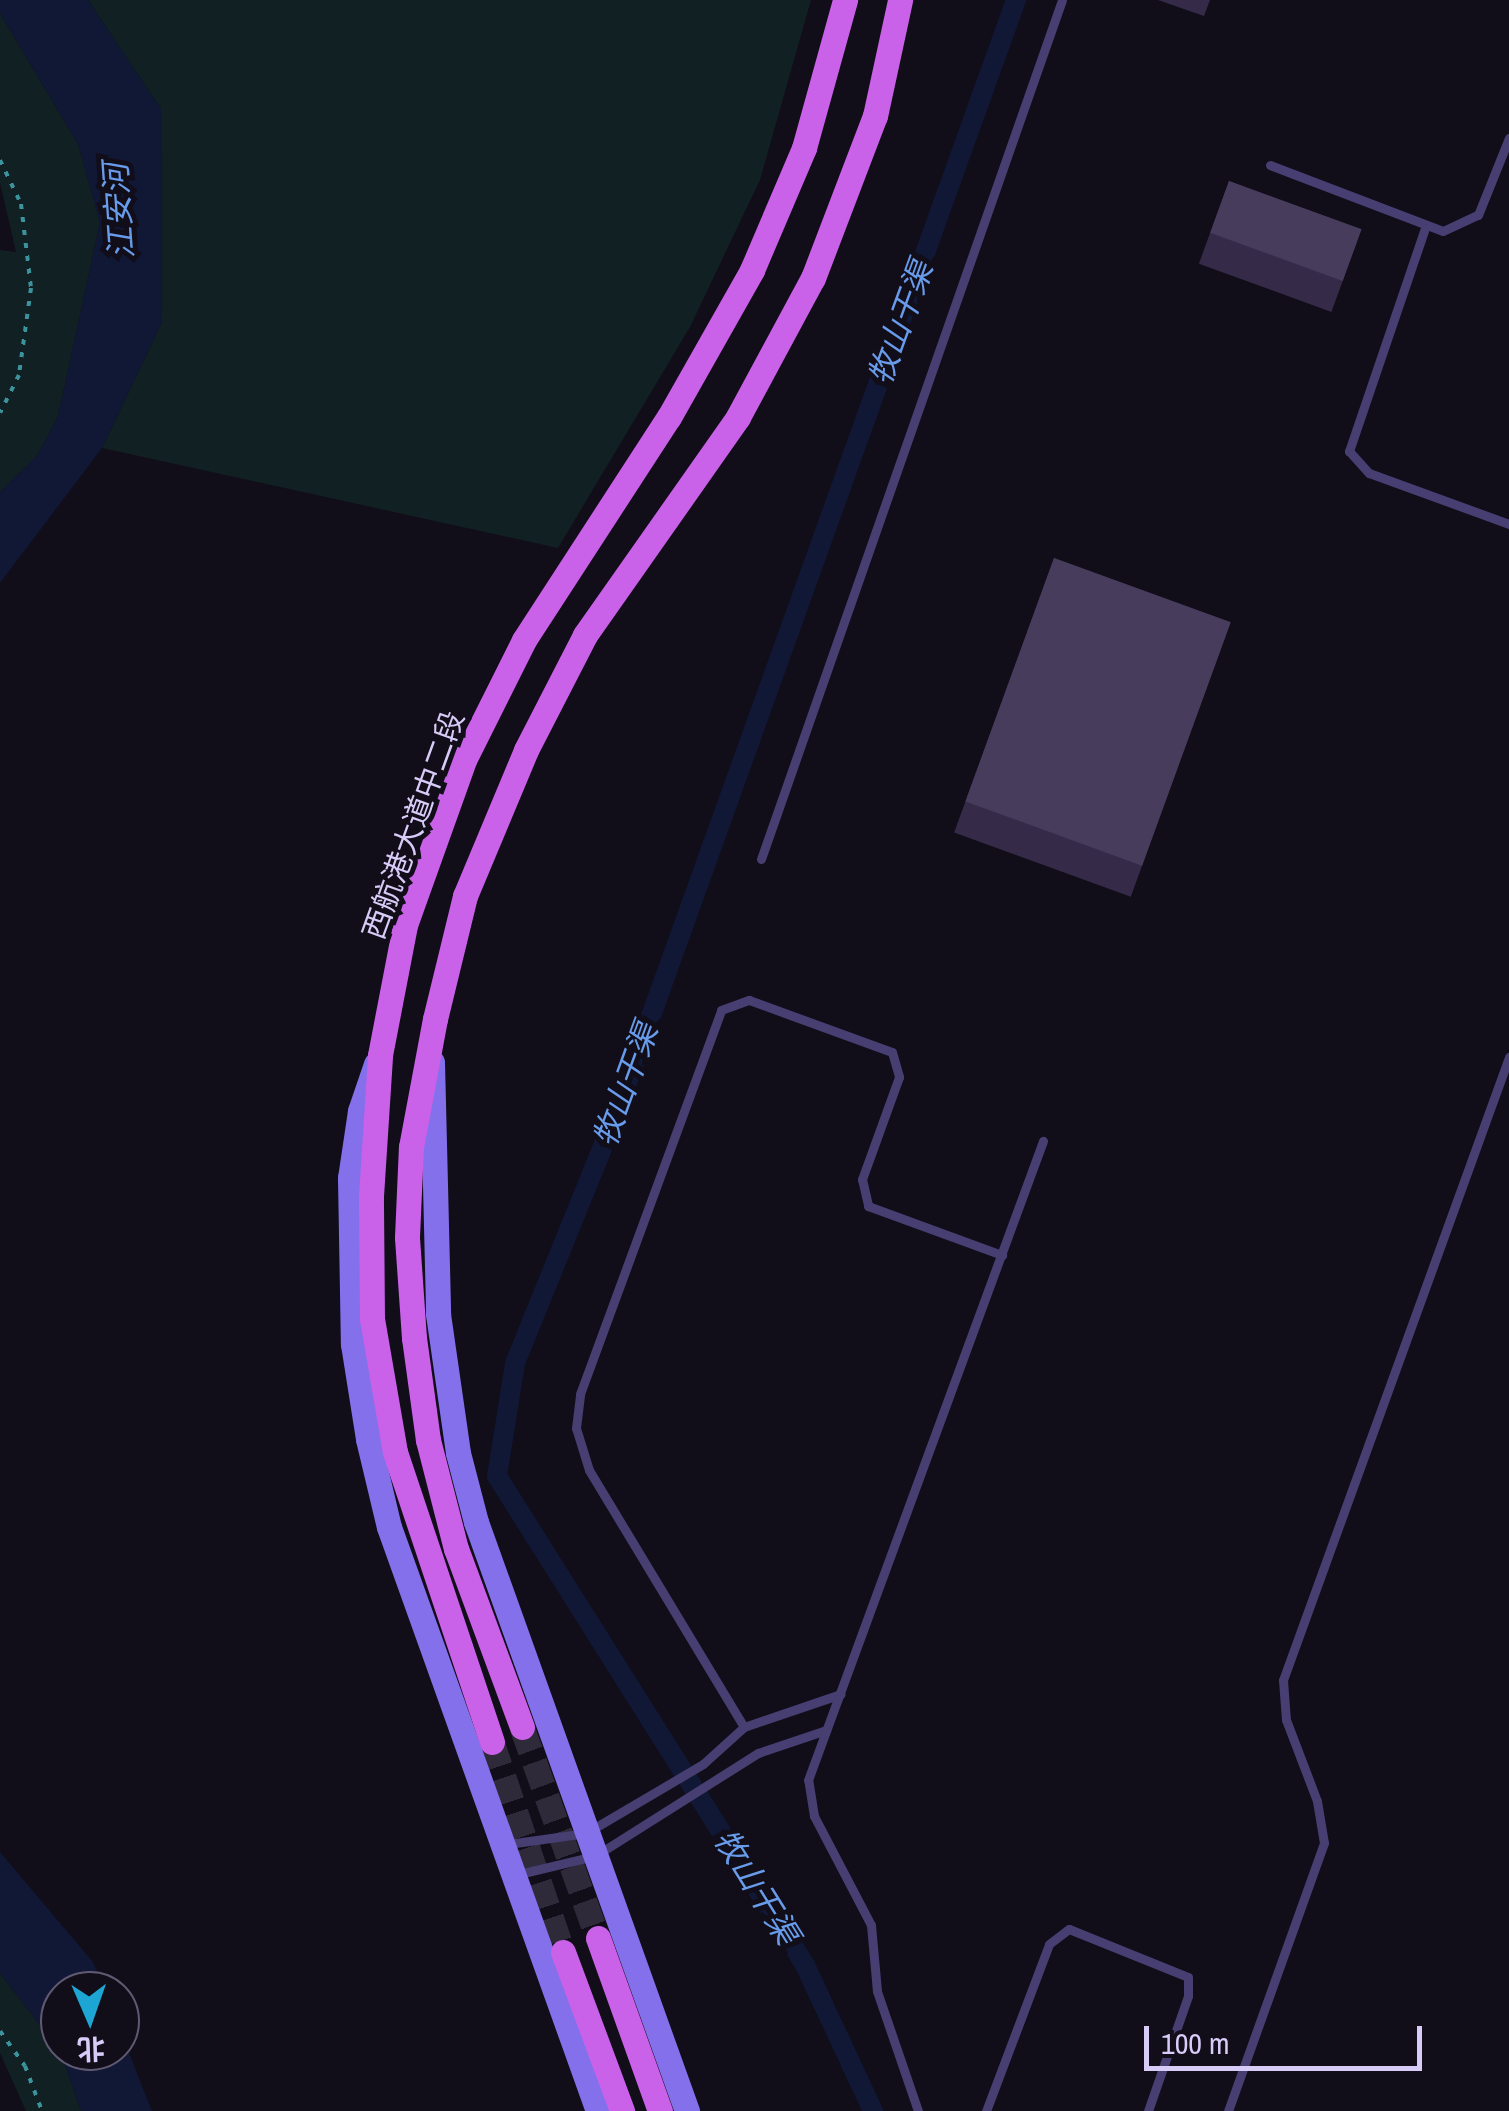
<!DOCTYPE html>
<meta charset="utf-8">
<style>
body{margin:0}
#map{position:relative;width:1509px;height:2111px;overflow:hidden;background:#110d19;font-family:"Archivo Narrow","Noto Sans SC",sans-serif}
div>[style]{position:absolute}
.green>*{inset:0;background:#112022}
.water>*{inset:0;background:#101835}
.canal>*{height:20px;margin:-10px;padding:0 10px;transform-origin:10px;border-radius:10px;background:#101835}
.primary-tunnel>*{height:25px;margin-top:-12.5px;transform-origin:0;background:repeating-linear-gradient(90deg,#2f2a3a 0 25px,transparent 0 37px)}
.path>*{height:4px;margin-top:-2px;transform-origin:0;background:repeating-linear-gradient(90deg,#3b949d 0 5px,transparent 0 13px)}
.lane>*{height:9px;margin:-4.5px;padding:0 4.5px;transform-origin:4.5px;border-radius:4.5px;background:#473e72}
.secondary>*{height:25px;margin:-12.5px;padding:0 12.5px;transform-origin:12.5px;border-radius:12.5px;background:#8470eb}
.primary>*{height:25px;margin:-12.5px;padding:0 12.5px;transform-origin:12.5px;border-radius:12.5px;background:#ca61e9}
.wall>*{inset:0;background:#352b49;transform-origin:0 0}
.building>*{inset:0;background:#473c5c;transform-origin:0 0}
span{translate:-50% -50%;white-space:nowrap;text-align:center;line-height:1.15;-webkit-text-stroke:10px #110d19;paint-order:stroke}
.street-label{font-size:30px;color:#d7ccf8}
.water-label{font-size:32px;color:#689bea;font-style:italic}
.north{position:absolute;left:40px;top:1971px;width:100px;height:100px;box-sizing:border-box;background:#110d19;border:2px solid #605972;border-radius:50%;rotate:178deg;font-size:28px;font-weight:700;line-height:40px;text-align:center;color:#d7ccf8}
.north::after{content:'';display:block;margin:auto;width:35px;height:45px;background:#1da6d3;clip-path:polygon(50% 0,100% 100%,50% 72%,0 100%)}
.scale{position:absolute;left:1144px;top:2026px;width:278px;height:45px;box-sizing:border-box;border:5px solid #d7ccf8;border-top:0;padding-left:12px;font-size:30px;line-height:35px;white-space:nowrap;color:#d7ccf8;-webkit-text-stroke:8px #110d19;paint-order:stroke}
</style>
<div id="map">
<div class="green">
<i style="clip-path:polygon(88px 0,811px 0,760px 180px,690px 327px,558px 548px,102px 448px,162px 322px,161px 109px)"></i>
<i style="clip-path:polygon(0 13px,78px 144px,100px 222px,58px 417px,37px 456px,0 492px,0 250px,16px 252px,0 183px)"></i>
<i style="clip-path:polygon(0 1973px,60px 2051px,81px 2111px,26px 2111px,0 2053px)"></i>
</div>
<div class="water">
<i style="clip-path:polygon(0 0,88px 0,161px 109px,162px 322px,102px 448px,0 583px,0 492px,37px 456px,58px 417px,100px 222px,78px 144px,0 13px)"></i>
<i style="clip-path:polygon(0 1852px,93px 1962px,105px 1991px,60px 1991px,60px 2051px,0 1973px)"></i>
<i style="clip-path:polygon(120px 2030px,152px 2111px,81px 2111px,60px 2051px,120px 2051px)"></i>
</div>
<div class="canal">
<i style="left:873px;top:2111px;width:161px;rotate:-115deg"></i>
<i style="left:805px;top:1965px;width:578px;rotate:-122.21deg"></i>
<i style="left:497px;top:1476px;width:114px;rotate:-80.9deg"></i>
<i style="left:515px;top:1363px;width:263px;rotate:-67.9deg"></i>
<i style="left:614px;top:1119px;width:1189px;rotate:-70.24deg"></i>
</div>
<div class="primary-tunnel">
<i style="left:522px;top:1727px;width:224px;rotate:70.2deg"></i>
<i style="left:492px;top:1742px;width:222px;rotate:71.3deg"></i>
</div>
<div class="path">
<i style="left:0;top:160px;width:49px;rotate:64.5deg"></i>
<i style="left:21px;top:204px;width:85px;rotate:83.2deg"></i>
<i style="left:31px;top:288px;width:88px;rotate:97.9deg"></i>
<i style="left:19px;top:375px;width:42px;rotate:116.6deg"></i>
<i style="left:0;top:2031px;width:43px;rotate:54.5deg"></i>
<i style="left:25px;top:2066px;width:48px;rotate:69.3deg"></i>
</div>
<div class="lane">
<i style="left:1270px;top:165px;width:185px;rotate:20.9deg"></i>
<i style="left:1443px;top:231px;width:38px;rotate:-25deg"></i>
<i style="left:1478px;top:215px;width:83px;rotate:-68.1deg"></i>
<i style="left:1425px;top:228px;width:236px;rotate:108.8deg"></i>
<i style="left:1349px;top:451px;width:30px;rotate:48deg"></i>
<i style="left:1369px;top:473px;width:149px;rotate:20deg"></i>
<i style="left:761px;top:859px;width:910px;rotate:-70.69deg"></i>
<i style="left:744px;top:1727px;width:300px;rotate:-121.1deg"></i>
<i style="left:589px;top:1470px;width:44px;rotate:-107.2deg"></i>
<i style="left:576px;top:1428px;width:34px;rotate:-83deg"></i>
<i style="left:580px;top:1394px;width:409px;rotate:-69.8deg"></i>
<i style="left:721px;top:1010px;width:30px;rotate:-20deg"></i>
<i style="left:749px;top:1000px;width:152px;rotate:20deg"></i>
<i style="left:892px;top:1052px;width:26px;rotate:74deg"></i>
<i style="left:899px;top:1077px;width:109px;rotate:109.9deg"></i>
<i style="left:862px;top:1179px;width:28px;rotate:77deg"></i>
<i style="left:868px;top:1206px;width:143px;rotate:20.1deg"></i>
<i style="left:508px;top:1844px;width:79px;rotate:-8deg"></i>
<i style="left:586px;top:1833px;width:136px;rotate:-30.5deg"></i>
<i style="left:703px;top:1764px;width:55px;rotate:-42.1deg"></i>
<i style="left:744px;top:1727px;width:102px;rotate:-18.8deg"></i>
<i style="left:515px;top:1875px;width:82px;rotate:-13.4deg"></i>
<i style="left:595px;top:1856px;width:193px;rotate:-32.3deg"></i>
<i style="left:758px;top:1753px;width:72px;rotate:-18.7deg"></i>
<i style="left:918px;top:2111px;width:127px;rotate:-108.9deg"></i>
<i style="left:877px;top:1991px;width:66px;rotate:-95.2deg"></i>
<i style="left:871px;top:1925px;width:123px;rotate:-117.6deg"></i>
<i style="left:814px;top:1816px;width:36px;rotate:-99deg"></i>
<i style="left:808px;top:1780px;width:681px;rotate:-69.81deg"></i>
<i style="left:986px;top:2111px;width:178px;rotate:-69.3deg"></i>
<i style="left:1049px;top:1944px;width:25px;rotate:-37deg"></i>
<i style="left:1069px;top:1929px;width:128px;rotate:22deg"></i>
<i style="left:1188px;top:1977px;width:19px;rotate:90deg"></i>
<i style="left:1188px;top:1996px;width:122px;rotate:109.2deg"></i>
<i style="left:1228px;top:2111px;width:285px;rotate:-70.3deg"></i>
<i style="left:1324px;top:1843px;width:43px;rotate:-99.5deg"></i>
<i style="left:1317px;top:1801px;width:87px;rotate:-110.9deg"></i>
<i style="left:1286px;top:1720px;width:40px;rotate:-94.3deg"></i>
<i style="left:1283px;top:1680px;width:663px;rotate:-70.06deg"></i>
</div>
<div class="secondary">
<i style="left:432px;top:1062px;width:252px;rotate:88.6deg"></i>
<i style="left:438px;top:1314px;width:140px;rotate:81.8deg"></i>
<i style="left:458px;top:1453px;width:71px;rotate:75.4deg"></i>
<i style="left:476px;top:1522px;width:626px;rotate:70.29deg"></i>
<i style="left:376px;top:1064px;width:50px;rotate:108.8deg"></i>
<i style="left:360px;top:1111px;width:68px;rotate:98.5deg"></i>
<i style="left:350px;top:1178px;width:166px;rotate:89deg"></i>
<i style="left:353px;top:1344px;width:96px;rotate:81deg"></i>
<i style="left:368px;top:1439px;width:90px;rotate:76.6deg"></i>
<i style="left:389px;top:1527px;width:620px;rotate:70.31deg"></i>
</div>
<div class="primary">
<i style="left:522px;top:1727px;width:190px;rotate:-110.3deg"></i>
<i style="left:456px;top:1549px;width:113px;rotate:-104.4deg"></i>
<i style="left:428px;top:1440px;width:103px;rotate:-97.8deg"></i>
<i style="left:414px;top:1338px;width:101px;rotate:-94deg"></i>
<i style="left:407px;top:1237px;width:90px;rotate:-87.5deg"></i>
<i style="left:411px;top:1147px;width:130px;rotate:-79.4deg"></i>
<i style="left:435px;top:1019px;width:127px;rotate:-76.3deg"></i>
<i style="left:465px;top:896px;width:158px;rotate:-67.3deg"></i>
<i style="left:526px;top:750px;width:129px;rotate:-62.8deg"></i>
<i style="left:585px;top:635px;width:266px;rotate:-54.9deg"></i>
<i style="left:738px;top:417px;width:158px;rotate:-61.7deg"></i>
<i style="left:813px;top:278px;width:173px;rotate:-69.1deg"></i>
<i style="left:875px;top:116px;width:119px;rotate:-77.8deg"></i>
<i style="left:492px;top:1742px;width:306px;rotate:-108.5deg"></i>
<i style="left:395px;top:1452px;width:135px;rotate:-99.8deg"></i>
<i style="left:372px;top:1319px;width:123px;rotate:-90.5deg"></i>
<i style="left:371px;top:1196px;width:141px;rotate:-86.3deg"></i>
<i style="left:380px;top:1055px;width:132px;rotate:-79.1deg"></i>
<i style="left:405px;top:925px;width:175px;rotate:-70.3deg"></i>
<i style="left:464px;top:760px;width:134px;rotate:-63.4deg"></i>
<i style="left:524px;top:640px;width:266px;rotate:-57deg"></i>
<i style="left:669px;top:417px;width:169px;rotate:-60.5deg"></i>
<i style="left:752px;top:270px;width:133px;rotate:-66.9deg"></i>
<i style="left:804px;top:148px;width:154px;rotate:-74.5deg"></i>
<i style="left:598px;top:1938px;width:184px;rotate:70.3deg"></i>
<i style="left:563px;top:1952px;width:170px;rotate:69.6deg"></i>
</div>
<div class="wall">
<i style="clip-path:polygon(1158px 0,1210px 0,1204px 16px)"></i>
<i style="left:1229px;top:181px;width:141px;height:88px;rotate:20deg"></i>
<i style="left:1054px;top:558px;width:188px;height:292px;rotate:20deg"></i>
</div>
<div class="building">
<i style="left:1229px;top:181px;width:141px;height:55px;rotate:20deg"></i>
<i style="left:1054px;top:558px;width:188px;height:259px;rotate:20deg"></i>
</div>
<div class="street-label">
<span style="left:413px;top:825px;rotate:-70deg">西航港大道中二段</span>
</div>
<div class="water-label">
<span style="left:119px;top:211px;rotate:-94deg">江安河</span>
<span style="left:901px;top:323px;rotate:-70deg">牧山干渠</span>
<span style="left:626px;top:1085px;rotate:-70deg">牧山干渠</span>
<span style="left:756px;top:1887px;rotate:58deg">牧山干渠</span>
</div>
<div class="north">北</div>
<div class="scale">100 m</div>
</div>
